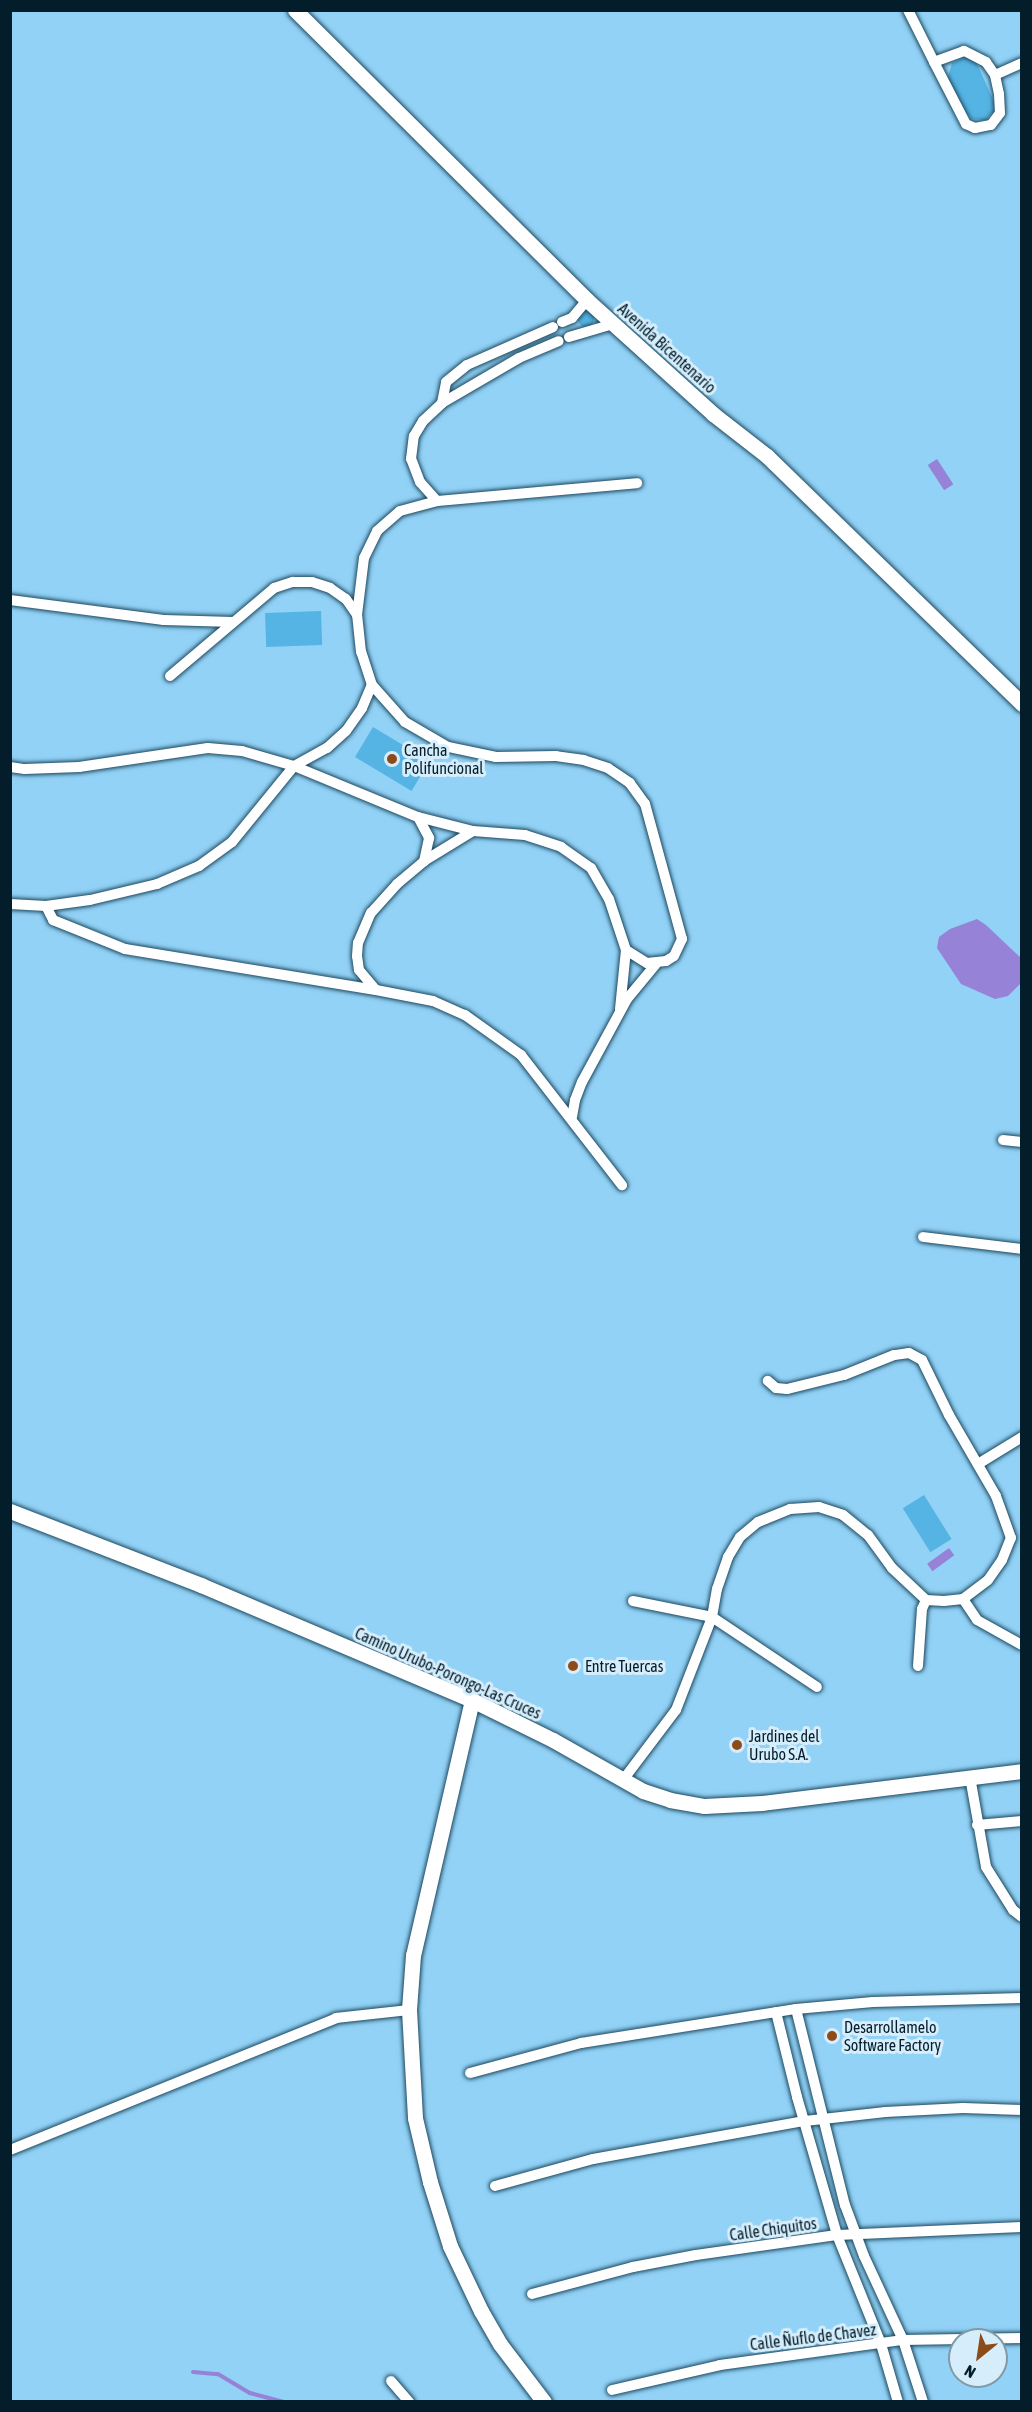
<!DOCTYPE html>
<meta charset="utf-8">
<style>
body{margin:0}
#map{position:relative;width:1032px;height:2412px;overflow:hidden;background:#92d2f6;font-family:"Asap Condensed",sans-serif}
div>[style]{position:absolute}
.green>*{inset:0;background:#55b4e4;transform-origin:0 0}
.round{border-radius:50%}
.water>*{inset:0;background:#9682d6;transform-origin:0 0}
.stream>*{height:4px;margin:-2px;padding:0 2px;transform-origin:2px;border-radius:2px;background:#9682d6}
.roads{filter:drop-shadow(0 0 2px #1d4960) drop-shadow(0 0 2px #1d4960)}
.street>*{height:10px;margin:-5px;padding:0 5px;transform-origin:5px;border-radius:5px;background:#fff}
.secondary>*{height:15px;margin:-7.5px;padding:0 7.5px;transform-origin:7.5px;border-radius:7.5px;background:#fff}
.dots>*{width:16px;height:16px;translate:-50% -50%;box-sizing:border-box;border:3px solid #d6edfb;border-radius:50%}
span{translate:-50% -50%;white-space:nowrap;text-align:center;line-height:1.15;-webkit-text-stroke:6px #d6edfb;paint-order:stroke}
.street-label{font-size:16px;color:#031d2a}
.poi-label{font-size:16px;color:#031d2a}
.left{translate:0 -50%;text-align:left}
.frame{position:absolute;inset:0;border:12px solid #031d2a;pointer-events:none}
.north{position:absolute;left:948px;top:2328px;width:60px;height:60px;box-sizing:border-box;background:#d6edfb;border:2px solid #829aa7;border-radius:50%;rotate:210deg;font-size:16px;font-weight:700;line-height:24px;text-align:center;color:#031d2a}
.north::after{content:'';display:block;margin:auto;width:21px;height:27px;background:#8c4b18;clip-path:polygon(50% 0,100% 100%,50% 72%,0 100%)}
</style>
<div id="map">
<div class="green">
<i style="clip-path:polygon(965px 57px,972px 59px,978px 66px,995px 104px,994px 111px,985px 120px,972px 119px,967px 114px,948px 77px,952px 63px)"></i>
<i class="round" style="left:578px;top:311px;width:16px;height:16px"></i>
<i style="left:321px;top:611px;width:34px;height:56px;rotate:88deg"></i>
<i style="left:373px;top:727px;width:66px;height:35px;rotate:31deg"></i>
<i style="left:924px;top:1495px;width:52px;height:25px;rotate:58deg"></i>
</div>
<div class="water">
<i style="left:937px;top:459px;width:30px;height:11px;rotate:57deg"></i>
<i style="clip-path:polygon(977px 919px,986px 925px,1021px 958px,1021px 983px,1008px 996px,995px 999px,961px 984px,937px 948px,939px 937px,950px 929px)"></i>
<i style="left:949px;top:1548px;width:9px;height:27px;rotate:54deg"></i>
</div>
<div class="stream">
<i style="left:193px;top:2372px;width:25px;rotate:5deg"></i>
<i style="left:218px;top:2374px;width:37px;rotate:31deg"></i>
<i style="left:250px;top:2393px;width:34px;rotate:15deg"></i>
</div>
<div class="roads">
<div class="street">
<i style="left:908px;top:10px;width:58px;rotate:63.4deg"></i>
<i style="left:934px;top:62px;width:70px;rotate:62.7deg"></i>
<i style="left:966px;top:124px;width:10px;rotate:24deg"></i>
<i style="left:975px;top:128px;width:16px;rotate:-11deg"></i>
<i style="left:991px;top:125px;width:15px;rotate:-53deg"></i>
<i style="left:1000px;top:113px;width:19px;rotate:-93deg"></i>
<i style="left:999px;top:94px;width:19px;rotate:-102deg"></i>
<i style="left:995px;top:75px;width:16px;rotate:-125deg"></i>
<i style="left:986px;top:62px;width:25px;rotate:-153deg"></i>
<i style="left:964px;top:51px;width:32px;rotate:160deg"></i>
<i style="left:995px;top:75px;width:30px;rotate:-24deg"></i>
<i style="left:562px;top:322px;width:11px;rotate:-22deg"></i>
<i style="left:572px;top:318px;width:23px;rotate:-50deg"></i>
<i style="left:569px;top:337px;width:46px;rotate:-16.5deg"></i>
<i style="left:442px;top:403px;width:21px;rotate:-79deg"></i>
<i style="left:446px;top:382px;width:27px;rotate:-39deg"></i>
<i style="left:467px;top:365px;width:94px;rotate:-23.8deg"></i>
<i style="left:437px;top:501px;width:25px;rotate:-132deg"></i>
<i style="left:420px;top:482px;width:25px;rotate:-111deg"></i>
<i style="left:411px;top:459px;width:23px;rotate:-83deg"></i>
<i style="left:414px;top:436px;width:17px;rotate:-59deg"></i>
<i style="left:423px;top:421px;width:26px;rotate:-43deg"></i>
<i style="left:442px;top:403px;width:89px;rotate:-30.3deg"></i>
<i style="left:519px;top:358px;width:43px;rotate:-23deg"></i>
<i style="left:10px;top:600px;width:155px;rotate:7.4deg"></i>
<i style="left:164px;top:620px;width:69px;rotate:1.7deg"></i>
<i style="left:170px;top:676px;width:136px;rotate:-40.2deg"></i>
<i style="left:274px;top:588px;width:20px;rotate:-18deg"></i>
<i style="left:293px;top:582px;width:19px"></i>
<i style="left:312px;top:582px;width:19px;rotate:18deg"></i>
<i style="left:330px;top:588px;width:19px;rotate:35deg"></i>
<i style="left:346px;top:599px;width:19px;rotate:55deg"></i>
<i style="left:10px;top:767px;width:15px;rotate:8deg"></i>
<i style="left:25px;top:769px;width:54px;rotate:-2.1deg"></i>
<i style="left:79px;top:767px;width:130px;rotate:-8.4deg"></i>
<i style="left:208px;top:748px;width:34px;rotate:5deg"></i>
<i style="left:242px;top:751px;width:54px;rotate:16.1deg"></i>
<i style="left:294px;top:766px;width:134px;rotate:22.4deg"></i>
<i style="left:418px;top:817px;width:57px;rotate:14.3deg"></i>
<i style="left:473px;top:831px;width:52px;rotate:4.4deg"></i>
<i style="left:525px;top:835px;width:38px;rotate:18deg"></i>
<i style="left:561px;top:847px;width:37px;rotate:35deg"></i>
<i style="left:591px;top:868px;width:36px;rotate:60deg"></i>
<i style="left:609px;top:899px;width:54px;rotate:71.6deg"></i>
<i style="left:626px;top:950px;width:25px;rotate:32deg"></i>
<i style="left:647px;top:963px;width:19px;rotate:-6deg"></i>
<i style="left:666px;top:961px;width:9px;rotate:-32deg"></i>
<i style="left:674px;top:956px;width:19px;rotate:-65deg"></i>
<i style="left:682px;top:939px;width:140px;rotate:-105.3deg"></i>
<i style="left:645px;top:804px;width:26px;rotate:-126deg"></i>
<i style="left:630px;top:783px;width:27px;rotate:-146deg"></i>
<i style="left:608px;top:768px;width:25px;rotate:-162deg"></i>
<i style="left:584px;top:760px;width:28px;rotate:-172deg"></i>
<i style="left:556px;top:756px;width:60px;rotate:179deg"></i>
<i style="left:496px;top:757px;width:49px;rotate:-168.2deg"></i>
<i style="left:448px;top:747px;width:50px;rotate:-149.8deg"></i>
<i style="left:405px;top:722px;width:50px;rotate:-131.7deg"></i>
<i style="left:372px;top:685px;width:35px;rotate:-108deg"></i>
<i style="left:361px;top:652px;width:37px;rotate:-96deg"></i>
<i style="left:357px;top:615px;width:57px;rotate:-83deg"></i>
<i style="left:364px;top:558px;width:30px;rotate:-64deg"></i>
<i style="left:377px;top:531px;width:30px;rotate:-41deg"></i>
<i style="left:400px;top:511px;width:38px;rotate:-15deg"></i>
<i style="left:437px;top:501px;width:201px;rotate:-5.1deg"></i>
<i style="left:418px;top:817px;width:24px;rotate:62deg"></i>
<i style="left:429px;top:838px;width:24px;rotate:102deg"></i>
<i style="left:10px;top:904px;width:36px;rotate:3deg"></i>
<i style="left:46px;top:906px;width:44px;rotate:-7.8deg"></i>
<i style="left:90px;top:900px;width:69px;rotate:-13.4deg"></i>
<i style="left:157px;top:884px;width:46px;rotate:-23.2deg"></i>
<i style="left:199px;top:866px;width:41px;rotate:-36deg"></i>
<i style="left:232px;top:842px;width:98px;rotate:-50.8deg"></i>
<i style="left:294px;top:766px;width:38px;rotate:-29deg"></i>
<i style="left:327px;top:748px;width:25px;rotate:-42deg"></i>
<i style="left:346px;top:731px;width:28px;rotate:-55deg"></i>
<i style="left:362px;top:708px;width:25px;rotate:-67deg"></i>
<i style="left:46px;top:906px;width:16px;rotate:63deg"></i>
<i style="left:53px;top:920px;width:78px;rotate:21.9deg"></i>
<i style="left:125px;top:949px;width:254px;rotate:9.3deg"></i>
<i style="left:376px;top:990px;width:58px;rotate:10.9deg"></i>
<i style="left:433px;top:1001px;width:35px;rotate:24deg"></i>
<i style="left:465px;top:1015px;width:69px;rotate:35.5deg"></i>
<i style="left:521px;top:1055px;width:165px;rotate:52.2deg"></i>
<i style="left:375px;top:989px;width:25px;rotate:-130deg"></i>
<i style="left:359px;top:970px;width:14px;rotate:-98deg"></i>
<i style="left:357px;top:956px;width:13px;rotate:-86deg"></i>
<i style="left:358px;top:943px;width:33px;rotate:-67deg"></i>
<i style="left:371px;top:913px;width:39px;rotate:-48deg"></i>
<i style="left:397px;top:884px;width:35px;rotate:-40deg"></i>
<i style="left:424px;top:861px;width:57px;rotate:-31.5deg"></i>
<i style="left:620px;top:1009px;width:59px;rotate:-84.2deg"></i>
<i style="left:572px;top:1117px;width:17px;rotate:-80deg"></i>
<i style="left:575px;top:1100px;width:19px;rotate:-69deg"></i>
<i style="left:582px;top:1082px;width:94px;rotate:-61.5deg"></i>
<i style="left:627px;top:999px;width:45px;rotate:-50.4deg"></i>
<i style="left:1003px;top:1140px;width:19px;rotate:6deg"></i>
<i style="left:923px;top:1237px;width:100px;rotate:6.9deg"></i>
<i style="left:978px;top:1464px;width:52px;rotate:-31.5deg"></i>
<i style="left:963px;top:1599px;width:25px;rotate:56deg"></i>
<i style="left:977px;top:1620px;width:51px;rotate:29.1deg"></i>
<i style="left:633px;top:1601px;width:81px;rotate:11.4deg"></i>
<i style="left:712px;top:1617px;width:126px;rotate:33.7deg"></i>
<i style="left:918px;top:1666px;width:57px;rotate:-86deg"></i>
<i style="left:922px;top:1609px;width:10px;rotate:-66deg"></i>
<i style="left:970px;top:1777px;width:91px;rotate:79.9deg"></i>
<i style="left:986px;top:1867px;width:51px;rotate:57.9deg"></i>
<i style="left:1013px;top:1910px;width:11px;rotate:38deg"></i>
<i style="left:623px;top:1780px;width:88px;rotate:-52.9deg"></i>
<i style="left:676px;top:1710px;width:100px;rotate:-68.8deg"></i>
<i style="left:712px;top:1617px;width:28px;rotate:-80deg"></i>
<i style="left:717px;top:1589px;width:34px;rotate:-71deg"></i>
<i style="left:728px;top:1557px;width:23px;rotate:-59deg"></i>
<i style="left:740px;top:1537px;width:23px;rotate:-40deg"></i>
<i style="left:758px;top:1522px;width:35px;rotate:-22deg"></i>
<i style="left:790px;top:1509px;width:29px;rotate:-4deg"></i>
<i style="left:819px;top:1507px;width:25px;rotate:18deg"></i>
<i style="left:843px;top:1515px;width:32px;rotate:39deg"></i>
<i style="left:868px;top:1535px;width:41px;rotate:54deg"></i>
<i style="left:892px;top:1568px;width:47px;rotate:43.3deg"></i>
<i style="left:926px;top:1600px;width:18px;rotate:3deg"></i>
<i style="left:944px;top:1601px;width:19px;rotate:-6deg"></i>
<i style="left:963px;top:1599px;width:31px;rotate:-37deg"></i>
<i style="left:988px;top:1580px;width:24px;rotate:-55deg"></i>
<i style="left:1002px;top:1560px;width:24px;rotate:-68deg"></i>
<i style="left:1011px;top:1538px;width:45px;rotate:-109.7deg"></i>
<i style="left:996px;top:1496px;width:94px;rotate:-120.1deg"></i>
<i style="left:949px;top:1415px;width:61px;rotate:-116.1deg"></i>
<i style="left:922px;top:1360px;width:15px;rotate:-152deg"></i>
<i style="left:909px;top:1353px;width:15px;rotate:172deg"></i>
<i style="left:894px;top:1355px;width:54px;rotate:158.2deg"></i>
<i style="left:844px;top:1375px;width:59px;rotate:166.2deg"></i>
<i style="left:787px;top:1389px;width:11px;rotate:-175deg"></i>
<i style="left:776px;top:1388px;width:11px;rotate:-139deg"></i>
<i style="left:977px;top:1825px;width:45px;rotate:-5.1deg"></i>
<i style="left:796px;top:2009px;width:202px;rotate:76deg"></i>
<i style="left:845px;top:2205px;width:54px;rotate:69.6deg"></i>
<i style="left:864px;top:2256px;width:93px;rotate:65.1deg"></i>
<i style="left:903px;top:2340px;width:65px;rotate:72.1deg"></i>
<i style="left:776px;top:2012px;width:88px;rotate:76.1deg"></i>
<i style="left:797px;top:2097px;width:144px;rotate:73.8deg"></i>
<i style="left:837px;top:2235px;width:118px;rotate:68deg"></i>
<i style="left:881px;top:2344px;width:60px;rotate:73.7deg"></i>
<i style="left:470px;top:2073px;width:115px;rotate:-15.1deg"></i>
<i style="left:581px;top:2043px;width:218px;rotate:-9deg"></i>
<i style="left:796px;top:2009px;width:77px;rotate:-5.2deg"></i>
<i style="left:873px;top:2002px;width:149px;rotate:-1.5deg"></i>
<i style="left:10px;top:2150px;width:352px;rotate:-22deg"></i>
<i style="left:336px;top:2018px;width:73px;rotate:-6.3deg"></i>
<i style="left:495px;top:2186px;width:102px;rotate:-15.4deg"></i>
<i style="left:593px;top:2159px;width:215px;rotate:-10.2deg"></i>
<i style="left:805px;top:2121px;width:81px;rotate:-6.4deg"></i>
<i style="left:885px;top:2112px;width:78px;rotate:-2.9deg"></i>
<i style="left:963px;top:2108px;width:59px;rotate:1.9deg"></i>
<i style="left:532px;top:2294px;width:105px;rotate:-15deg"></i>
<i style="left:633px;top:2267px;width:64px;rotate:-10.8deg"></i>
<i style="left:696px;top:2255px;width:142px;rotate:-8.1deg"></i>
<i style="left:837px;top:2235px;width:185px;rotate:-2.5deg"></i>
<i style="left:391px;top:2381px;width:28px;rotate:49deg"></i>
<i style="left:612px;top:2390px;width:111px;rotate:-13deg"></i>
<i style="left:720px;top:2365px;width:185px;rotate:-7.8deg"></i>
<i style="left:903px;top:2340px;width:119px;rotate:-1deg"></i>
</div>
<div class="secondary">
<i style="left:295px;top:10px;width:412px;rotate:44.8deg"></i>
<i style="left:587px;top:300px;width:170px;rotate:42.1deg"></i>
<i style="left:713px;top:414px;width:68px;rotate:37.9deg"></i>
<i style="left:767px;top:456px;width:356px;rotate:44.2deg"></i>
<i style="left:10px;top:1511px;width:205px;rotate:21.2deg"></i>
<i style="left:201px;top:1585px;width:294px;rotate:23deg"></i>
<i style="left:472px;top:1700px;width:90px;rotate:26.3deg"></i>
<i style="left:553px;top:1740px;width:103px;rotate:29.5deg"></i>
<i style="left:643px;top:1791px;width:28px;rotate:18deg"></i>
<i style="left:670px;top:1800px;width:35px;rotate:10deg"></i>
<i style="left:704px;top:1806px;width:58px;rotate:-3deg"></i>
<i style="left:762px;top:1803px;width:262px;rotate:-7deg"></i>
<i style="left:472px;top:1700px;width:262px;rotate:103deg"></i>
<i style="left:413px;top:1955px;width:55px;rotate:94.2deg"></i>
<i style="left:409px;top:2010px;width:108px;rotate:86.8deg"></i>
<i style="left:415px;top:2118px;width:66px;rotate:76.8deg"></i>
<i style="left:430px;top:2182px;width:67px;rotate:72.6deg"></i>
<i style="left:450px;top:2246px;width:72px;rotate:64.5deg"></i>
<i style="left:481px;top:2311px;width:38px;rotate:60deg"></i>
<i style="left:500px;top:2344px;width:73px;rotate:52.8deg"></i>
</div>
</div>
<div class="dots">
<i style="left:392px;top:759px;background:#8c4b18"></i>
<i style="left:573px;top:1666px;background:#8c4b18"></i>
<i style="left:737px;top:1745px;background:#8c4b18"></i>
<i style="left:832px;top:2036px;background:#8c4b18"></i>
</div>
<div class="street-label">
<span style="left:667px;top:348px;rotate:42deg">Avenida Bicentenario</span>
<span style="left:448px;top:1673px;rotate:24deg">Camino Urubo-Porongo-Las Cruces</span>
<span style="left:773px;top:2229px;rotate:-8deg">Calle Chiquitos</span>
<span style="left:813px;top:2337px;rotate:-7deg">Calle Ñuflo de Chavez</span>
</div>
<div class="poi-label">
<span class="left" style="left:404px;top:759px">Cancha<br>Polifuncional</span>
<span class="left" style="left:585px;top:1666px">Entre Tuercas</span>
<span class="left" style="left:749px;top:1745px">Jardines del<br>Urubo S.A.</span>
<span class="left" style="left:844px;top:2036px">Desarrollamelo<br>Software Factory</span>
</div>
<div class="frame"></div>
<div class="north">N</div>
</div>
